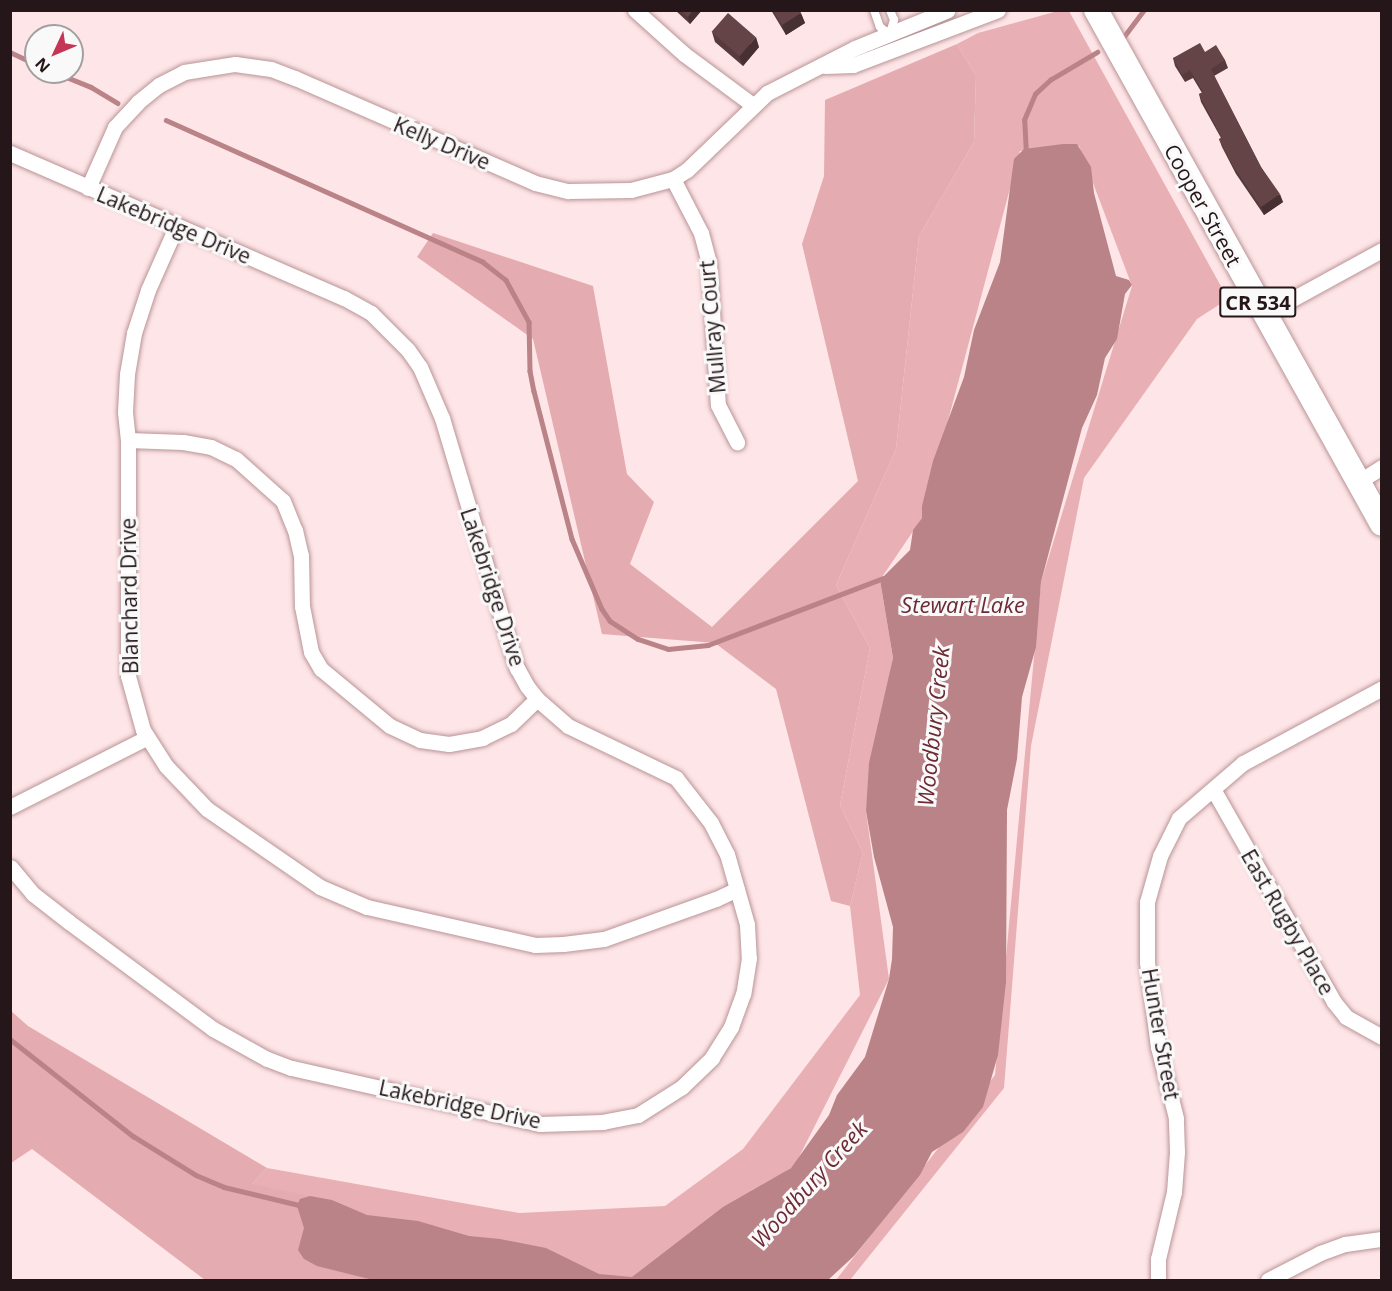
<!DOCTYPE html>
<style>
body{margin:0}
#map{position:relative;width:1392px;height:1291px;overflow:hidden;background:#fee5e7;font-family:"Open Sans",sans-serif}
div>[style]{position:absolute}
.green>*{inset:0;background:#e8b0b5}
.forest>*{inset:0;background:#e4acb1}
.water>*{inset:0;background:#b98388}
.stream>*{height:4.5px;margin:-2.25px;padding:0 2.25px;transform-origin:2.25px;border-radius:2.25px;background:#b98388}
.roads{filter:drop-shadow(0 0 2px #b99497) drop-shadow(0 0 2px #b99497)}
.lane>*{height:8px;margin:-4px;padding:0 4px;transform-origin:4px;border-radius:4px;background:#fff}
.street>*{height:15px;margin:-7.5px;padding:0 7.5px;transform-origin:7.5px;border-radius:7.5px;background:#fff}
.primary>*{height:24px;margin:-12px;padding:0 12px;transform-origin:12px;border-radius:12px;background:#fff}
.wall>*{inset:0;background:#573a3d}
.shaded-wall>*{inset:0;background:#473032}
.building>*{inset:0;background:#654447;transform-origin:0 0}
span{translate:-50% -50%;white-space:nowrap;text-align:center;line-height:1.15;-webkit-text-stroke:6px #f9f9f9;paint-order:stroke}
.shield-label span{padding:2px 4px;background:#f9f9f9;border:2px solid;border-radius:4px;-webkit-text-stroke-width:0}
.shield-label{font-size:20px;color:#251719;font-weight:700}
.street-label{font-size:21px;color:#251719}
.water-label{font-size:22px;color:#6d2934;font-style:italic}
.frame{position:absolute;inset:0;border:12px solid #251719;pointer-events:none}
.north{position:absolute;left:24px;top:24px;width:60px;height:60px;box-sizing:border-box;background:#f9f9f9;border:2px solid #a49f9f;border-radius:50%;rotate:226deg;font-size:16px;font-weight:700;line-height:24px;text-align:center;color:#251719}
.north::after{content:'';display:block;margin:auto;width:21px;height:27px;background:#c53555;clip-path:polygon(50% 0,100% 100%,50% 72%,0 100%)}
</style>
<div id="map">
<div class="green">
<i style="clip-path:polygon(1058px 11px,1069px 11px,1228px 299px,1197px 319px,1084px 478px,1031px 746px,1004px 1088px,850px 1280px,836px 1280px,995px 1075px,1041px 582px,1132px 286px,1079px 146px,1020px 151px,922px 518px,880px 580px,893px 658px,866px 811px,889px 979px,795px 1165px,629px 1280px,373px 1280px,304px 1259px,252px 1184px,267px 1168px,519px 1213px,665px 1206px,743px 1149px,860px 995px,850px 906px,863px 853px,840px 805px,870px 648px,836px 585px,896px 449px,919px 236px,974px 142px,976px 76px,957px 44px,978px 33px)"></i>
</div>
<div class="forest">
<i style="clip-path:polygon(957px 44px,976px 76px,974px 142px,919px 236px,896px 449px,836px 585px,870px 648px,840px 805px,863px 853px,850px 906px,831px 901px,776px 689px,715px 643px,602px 634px,533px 339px,417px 257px,433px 233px,593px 286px,627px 474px,654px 502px,630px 564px,712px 627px,858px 481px,802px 244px,824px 176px,825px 100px)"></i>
<i style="clip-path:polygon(10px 1010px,28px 1026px,267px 1168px,252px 1184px,309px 1196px,304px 1259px,373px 1280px,205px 1280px,32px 1149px,11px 1163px)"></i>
</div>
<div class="water">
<i style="clip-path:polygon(1063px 144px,1077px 144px,1091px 167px,1094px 193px,1116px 276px,1129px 280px,1132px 285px,1125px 294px,1117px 339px,1105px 358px,1097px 395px,1082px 428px,1041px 582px,1036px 647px,1022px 697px,1017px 759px,1007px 810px,1006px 982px,998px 1055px,983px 1107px,963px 1132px,932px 1152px,920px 1175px,854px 1256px,828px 1280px,373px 1280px,317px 1266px,304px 1259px,298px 1250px,304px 1228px,297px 1206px,300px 1199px,310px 1196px,332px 1200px,367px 1215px,418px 1221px,469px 1236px,500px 1239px,546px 1248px,599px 1274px,632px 1277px,723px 1207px,791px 1168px,829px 1115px,837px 1095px,865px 1057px,889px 979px,892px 959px,893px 927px,874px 857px,866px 811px,869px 763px,893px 658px,880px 580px,910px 550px,913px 530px,922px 518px,922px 506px,933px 461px,964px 377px,974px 330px,1000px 262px,1014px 159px,1024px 149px)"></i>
</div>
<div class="stream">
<i style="left:1122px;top:39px;width:36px;rotate:-53deg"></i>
<i style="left:10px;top:52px;width:29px;rotate:25deg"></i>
<i style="left:54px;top:72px;width:40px;rotate:22deg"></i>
<i style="left:91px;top:87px;width:31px;rotate:31deg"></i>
<i style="left:166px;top:120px;width:347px;rotate:24.1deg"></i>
<i style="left:483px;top:262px;width:29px;rotate:38deg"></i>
<i style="left:506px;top:280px;width:48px;rotate:61.3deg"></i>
<i style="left:529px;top:322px;width:49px;rotate:88.8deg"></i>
<i style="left:530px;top:371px;width:20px;rotate:79deg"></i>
<i style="left:534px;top:391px;width:153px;rotate:75.6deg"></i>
<i style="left:572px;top:539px;width:76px;rotate:66.8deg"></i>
<i style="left:602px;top:609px;width:14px;rotate:56deg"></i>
<i style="left:610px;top:621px;width:33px;rotate:33deg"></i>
<i style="left:638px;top:639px;width:32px;rotate:18deg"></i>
<i style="left:668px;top:649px;width:40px;rotate:-5.7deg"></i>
<i style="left:708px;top:645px;width:187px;rotate:-20.9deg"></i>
<i style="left:1026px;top:154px;width:34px;rotate:-93deg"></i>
<i style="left:1024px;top:120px;width:28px;rotate:-67deg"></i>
<i style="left:1035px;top:94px;width:21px;rotate:-43deg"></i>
<i style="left:1050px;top:80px;width:55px;rotate:-30.8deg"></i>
<i style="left:10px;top:1039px;width:157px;rotate:38.3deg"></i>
<i style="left:133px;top:1136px;width:74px;rotate:31.8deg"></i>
<i style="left:196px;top:1175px;width:30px;rotate:23deg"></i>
<i style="left:224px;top:1187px;width:81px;rotate:13.5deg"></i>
</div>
<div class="roads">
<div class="lane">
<i style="left:874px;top:10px;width:18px;rotate:71deg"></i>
<i style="left:880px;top:27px;width:11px;rotate:38deg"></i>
<i style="left:890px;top:33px;width:14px;rotate:-73deg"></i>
<i style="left:894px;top:20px;width:11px;rotate:-112deg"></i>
</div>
<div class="street">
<i style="left:635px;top:10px;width:66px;rotate:41.9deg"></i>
<i style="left:684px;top:54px;width:86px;rotate:36.5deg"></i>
<i style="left:825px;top:66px;width:28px;rotate:-2deg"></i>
<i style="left:853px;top:65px;width:155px;rotate:-20.8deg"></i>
<i style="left:10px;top:153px;width:364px;rotate:23.5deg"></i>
<i style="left:344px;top:298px;width:31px;rotate:29deg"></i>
<i style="left:371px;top:313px;width:52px;rotate:45deg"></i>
<i style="left:408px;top:350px;width:21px;rotate:55deg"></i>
<i style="left:420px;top:367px;width:56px;rotate:66.7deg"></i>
<i style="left:442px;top:418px;width:224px;rotate:73.4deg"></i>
<i style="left:506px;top:633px;width:37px;rotate:73deg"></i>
<i style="left:517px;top:668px;width:21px;rotate:61deg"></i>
<i style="left:527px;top:686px;width:16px;rotate:52deg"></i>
<i style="left:537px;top:699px;width:41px;rotate:41.1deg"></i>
<i style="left:568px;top:726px;width:120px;rotate:25.7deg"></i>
<i style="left:676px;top:778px;width:57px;rotate:52.1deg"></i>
<i style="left:711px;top:823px;width:35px;rotate:63deg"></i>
<i style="left:727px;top:854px;width:73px;rotate:74.1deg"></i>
<i style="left:747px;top:924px;width:34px;rotate:87deg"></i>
<i style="left:749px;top:958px;width:36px;rotate:99deg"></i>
<i style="left:743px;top:994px;width:35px;rotate:110deg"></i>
<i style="left:731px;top:1027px;width:36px;rotate:122deg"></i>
<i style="left:712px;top:1058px;width:42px;rotate:136deg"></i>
<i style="left:682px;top:1087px;width:52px;rotate:147.5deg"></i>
<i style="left:638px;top:1115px;width:36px;rotate:169deg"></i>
<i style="left:603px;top:1122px;width:63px;rotate:178.2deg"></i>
<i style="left:540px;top:1124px;width:255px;rotate:-167.3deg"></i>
<i style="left:291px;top:1068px;width:26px;rotate:-159deg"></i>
<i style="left:267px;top:1059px;width:62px;rotate:-150.9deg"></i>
<i style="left:213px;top:1029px;width:179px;rotate:-143.4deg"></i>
<i style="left:69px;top:922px;width:46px;rotate:-142.1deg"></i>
<i style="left:33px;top:894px;width:35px;rotate:-130deg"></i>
<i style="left:673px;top:179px;width:61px;rotate:62.6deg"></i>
<i style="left:701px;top:233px;width:31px;rotate:75deg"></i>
<i style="left:709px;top:263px;width:142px;rotate:86.4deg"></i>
<i style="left:718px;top:405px;width:42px;rotate:62.8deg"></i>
<i style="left:88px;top:188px;width:67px;rotate:-66.1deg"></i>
<i style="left:115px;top:127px;width:34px;rotate:-47deg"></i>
<i style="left:138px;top:102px;width:27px;rotate:-39deg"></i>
<i style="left:159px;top:85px;width:28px;rotate:-27deg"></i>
<i style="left:184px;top:72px;width:52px;rotate:-8.9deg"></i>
<i style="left:235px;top:64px;width:36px;rotate:8deg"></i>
<i style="left:271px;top:69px;width:26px;rotate:21deg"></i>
<i style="left:295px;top:78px;width:262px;rotate:23.6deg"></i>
<i style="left:535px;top:183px;width:34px;rotate:14deg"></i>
<i style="left:568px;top:191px;width:63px;rotate:-0.9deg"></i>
<i style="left:631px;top:190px;width:43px;rotate:-14.7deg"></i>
<i style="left:673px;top:179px;width:17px;rotate:-33deg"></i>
<i style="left:687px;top:170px;width:111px;rotate:-43.9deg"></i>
<i style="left:767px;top:93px;width:99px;rotate:-27.1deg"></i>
<i style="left:855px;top:48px;width:100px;rotate:-22.2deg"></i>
<i style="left:176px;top:227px;width:69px;rotate:114deg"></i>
<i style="left:148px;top:290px;width:45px;rotate:108deg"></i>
<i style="left:134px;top:333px;width:42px;rotate:99.7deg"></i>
<i style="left:127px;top:374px;width:38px;rotate:93deg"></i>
<i style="left:125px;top:412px;width:28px;rotate:84deg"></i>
<i style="left:128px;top:440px;width:236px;rotate:90deg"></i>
<i style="left:128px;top:676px;width:56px;rotate:74.5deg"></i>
<i style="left:143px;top:730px;width:43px;rotate:57.4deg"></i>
<i style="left:166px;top:766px;width:59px;rotate:46.4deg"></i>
<i style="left:207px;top:809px;width:137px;rotate:34.6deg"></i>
<i style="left:320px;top:887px;width:51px;rotate:23.1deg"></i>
<i style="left:367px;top:907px;width:172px;rotate:12.7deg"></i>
<i style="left:535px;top:945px;width:28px;rotate:-2deg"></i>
<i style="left:563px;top:944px;width:41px;rotate:-7deg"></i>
<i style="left:604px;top:939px;width:119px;rotate:-19.7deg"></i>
<i style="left:716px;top:899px;width:23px;rotate:-25deg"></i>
<i style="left:1265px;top:314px;width:133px;rotate:-28.7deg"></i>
<i style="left:128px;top:440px;width:55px;rotate:2.1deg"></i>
<i style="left:183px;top:442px;width:28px;rotate:10deg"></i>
<i style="left:211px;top:447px;width:28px;rotate:26deg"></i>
<i style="left:236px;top:459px;width:63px;rotate:41.8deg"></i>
<i style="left:283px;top:501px;width:31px;rotate:68deg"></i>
<i style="left:295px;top:530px;width:26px;rotate:77deg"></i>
<i style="left:301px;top:555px;width:51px;rotate:88.9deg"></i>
<i style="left:302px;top:606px;width:47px;rotate:78.9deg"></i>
<i style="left:311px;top:652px;width:20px;rotate:60deg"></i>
<i style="left:321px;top:669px;width:89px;rotate:39.6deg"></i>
<i style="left:390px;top:726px;width:33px;rotate:25deg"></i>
<i style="left:420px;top:740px;width:29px;rotate:8deg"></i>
<i style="left:449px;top:744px;width:34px;rotate:-10deg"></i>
<i style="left:482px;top:738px;width:32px;rotate:-26deg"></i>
<i style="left:511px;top:724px;width:36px;rotate:-44deg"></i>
<i style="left:1358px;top:482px;width:28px;rotate:-32deg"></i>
<i style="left:1213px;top:789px;width:245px;rotate:60.4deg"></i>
<i style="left:1334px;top:1002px;width:19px;rotate:51deg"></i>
<i style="left:1346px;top:1017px;width:41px;rotate:29.1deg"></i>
<i style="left:10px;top:807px;width:153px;rotate:-26.9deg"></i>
<i style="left:1158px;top:1280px;width:21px;rotate:-90deg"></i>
<i style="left:1158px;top:1259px;width:69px;rotate:-76.6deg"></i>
<i style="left:1174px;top:1192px;width:40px;rotate:-85.7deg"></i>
<i style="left:1177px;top:1152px;width:34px;rotate:-92deg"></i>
<i style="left:1176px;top:1118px;width:73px;rotate:-104.2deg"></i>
<i style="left:1158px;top:1047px;width:86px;rotate:-97.4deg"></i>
<i style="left:1147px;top:962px;width:60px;rotate:-90deg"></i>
<i style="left:1147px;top:902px;width:48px;rotate:-74.2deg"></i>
<i style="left:1160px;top:856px;width:42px;rotate:-63.4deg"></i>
<i style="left:1179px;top:818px;width:84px;rotate:-40.7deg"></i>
<i style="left:1243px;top:763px;width:158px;rotate:-28.3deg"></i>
<i style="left:1268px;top:1280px;width:59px;rotate:-27.4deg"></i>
<i style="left:1320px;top:1253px;width:27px;rotate:-20deg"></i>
<i style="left:1345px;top:1244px;width:37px;rotate:-8deg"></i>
</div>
<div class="primary">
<i style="left:1096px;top:10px;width:588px;rotate:60.91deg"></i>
</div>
</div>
<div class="wall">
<i style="clip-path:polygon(675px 10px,702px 10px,690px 24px)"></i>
<i style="clip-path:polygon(771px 10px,799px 10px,805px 23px,786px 35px)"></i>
<i style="clip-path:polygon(712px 32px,759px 47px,743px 66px,715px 42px)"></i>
<i style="clip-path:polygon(1205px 52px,1225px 60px,1228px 68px,1214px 76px,1261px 167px,1283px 202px,1264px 215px,1236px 174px,1222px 147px,1219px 139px,1221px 138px,1201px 102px,1199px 94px,1202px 93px,1193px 78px,1185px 82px,1175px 66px,1173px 58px)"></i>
</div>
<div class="shaded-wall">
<i style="clip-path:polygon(693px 10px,702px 10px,690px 24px,688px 17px)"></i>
<i style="clip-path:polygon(801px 13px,805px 23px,786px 35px,782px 25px)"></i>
<i style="clip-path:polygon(756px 37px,759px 47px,743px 66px,739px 56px)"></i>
<i style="clip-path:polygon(1280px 194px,1283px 202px,1264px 215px,1261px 207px)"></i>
</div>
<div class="building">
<i style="clip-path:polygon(680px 10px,693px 10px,688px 17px)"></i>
<i style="clip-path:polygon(773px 10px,799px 10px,801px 13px,782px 25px)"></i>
<i style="left:728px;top:13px;width:37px;height:25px;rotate:41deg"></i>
<i style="clip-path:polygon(1200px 43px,1205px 52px,1216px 45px,1225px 60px,1211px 69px,1261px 167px,1280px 194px,1261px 207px,1233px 166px,1219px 139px,1222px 138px,1199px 94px,1203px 92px,1190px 70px,1182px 75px,1173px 58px)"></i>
</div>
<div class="shield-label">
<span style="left:1258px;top:302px">CR 534</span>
</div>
<div class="street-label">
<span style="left:442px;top:143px;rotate:23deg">Kelly Drive</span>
<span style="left:1203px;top:205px;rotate:61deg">Cooper Street</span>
<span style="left:174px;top:225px;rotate:23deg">Lakebridge Drive</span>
<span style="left:712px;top:327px;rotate:-95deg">Mullray Court</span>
<span style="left:493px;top:587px;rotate:72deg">Lakebridge Drive</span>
<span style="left:129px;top:596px;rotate:-91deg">Blanchard Drive</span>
<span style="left:1288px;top:922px;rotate:60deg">East Rugby Place</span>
<span style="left:1161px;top:1034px;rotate:80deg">Hunter Street</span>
<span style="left:460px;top:1104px;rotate:12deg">Lakebridge Drive</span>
</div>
<div class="water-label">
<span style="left:963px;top:605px">Stewart Lake</span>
<span style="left:933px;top:726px;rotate:-84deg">Woodbury Creek</span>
<span style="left:809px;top:1184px;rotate:-48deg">Woodbury Creek</span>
</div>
<div class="frame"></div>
<div class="north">N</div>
</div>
